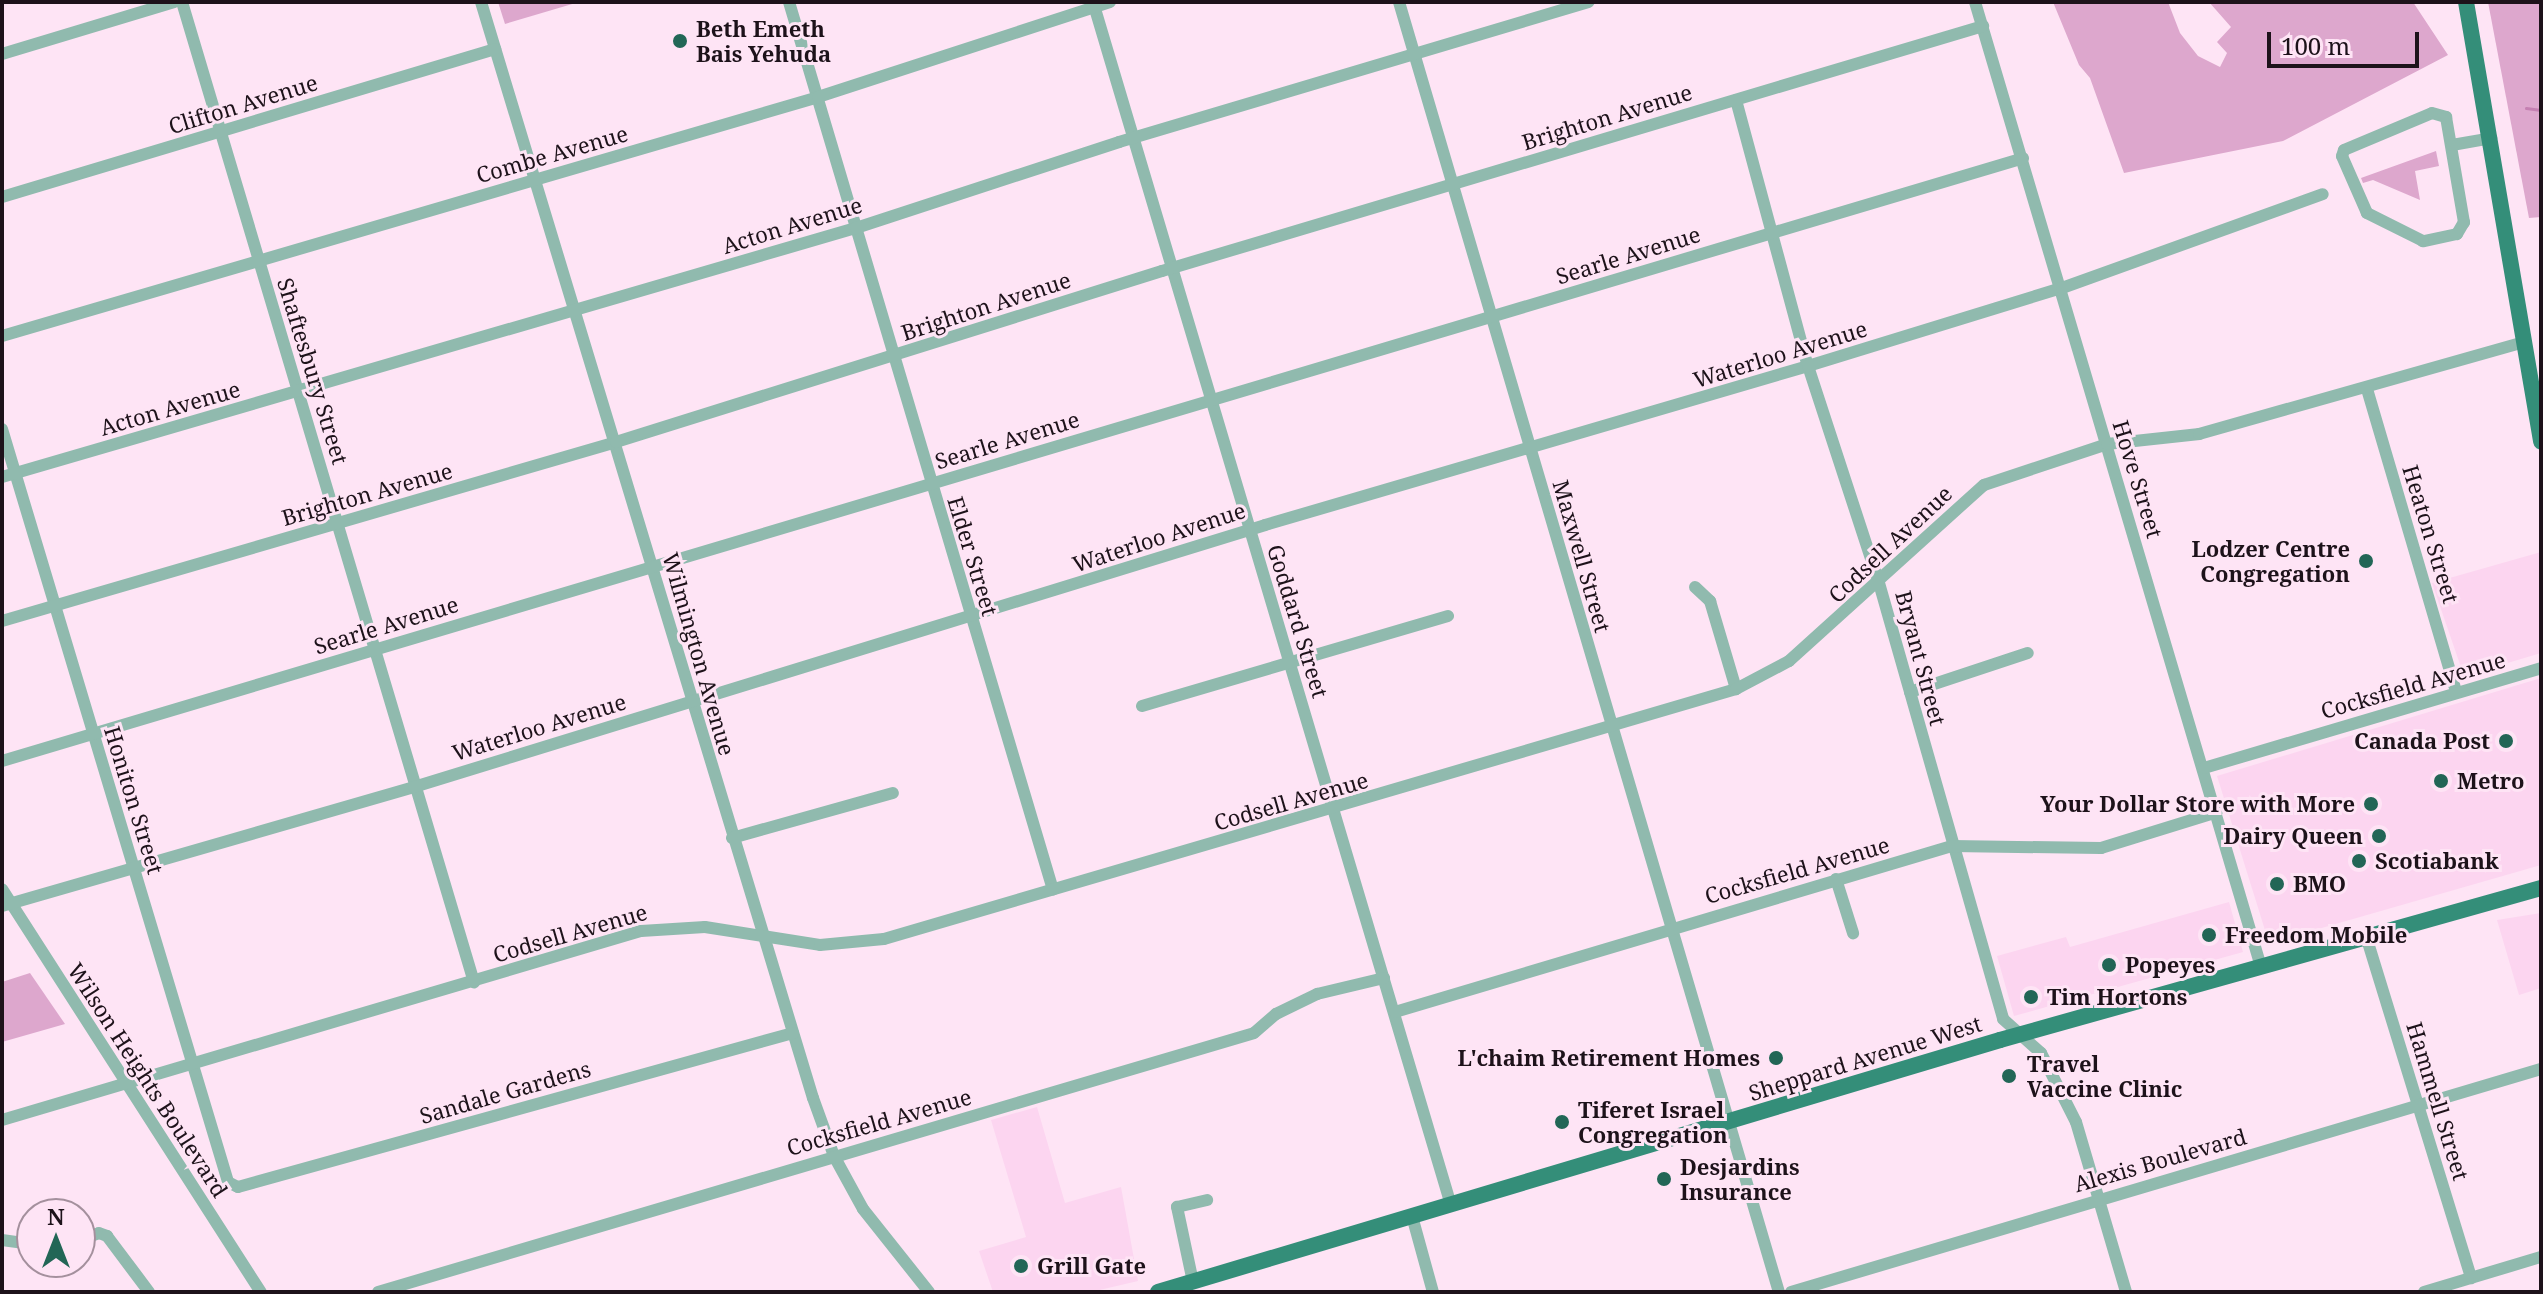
<!DOCTYPE html>
<style>
body{margin:0}
#map{position:relative;width:2543px;height:1294px;overflow:hidden;background:#fee4f5;font-family:"Noto Serif",serif}
div>[style]{position:absolute}
.built>*{inset:0;background:#fcd5f0}
.green>*{inset:0;background:#dda7cd}
.stream>*{height:3px;margin:-1.5px;padding:0 1.5px;transform-origin:1.5px;border-radius:1.5px;background:#c580b2}
.minor>*{height:12px;margin:-6px;padding:0 6px;transform-origin:6px;border-radius:6px;background:#90baae}
.major>*{height:16px;margin:-8px;padding:0 8px;transform-origin:8px;border-radius:8px;background:#348e79}
.dots>*{width:22px;height:22px;translate:-50% -50%;box-sizing:border-box;border:4px solid #fee4f5;border-radius:50%}
span{translate:-50% -50%;white-space:nowrap;text-align:center;line-height:1.15;-webkit-text-stroke:6px #fee4f5;paint-order:stroke}
.poi-label{font-size:22px;color:#1d121a;font-weight:700}
.left{translate:0 -50%;text-align:left}
.right{translate:-100% -50%;text-align:right}
.street-label{font-size:22px;color:#1d121a}
.frame{position:absolute;inset:0;border:4px solid #1d121a;pointer-events:none}
.north{position:absolute;left:16px;top:1198px;width:80px;height:80px;box-sizing:border-box;background:#fee4f5;border:2px solid #a4909d;border-radius:50%;rotate:0deg;font-size:22px;font-weight:700;line-height:32px;text-align:center;color:#1d121a}
.north::after{content:'';display:block;margin:auto;width:28px;height:36px;background:#226656;clip-path:polygon(50% 0,100% 100%,50% 72%,0 100%)}
.scale{position:absolute;left:2267px;top:32px;width:152px;height:36px;box-sizing:border-box;border:4px solid #1d121a;border-top:0;padding-left:10px;font-size:24px;line-height:28px;white-space:nowrap;color:#1d121a;-webkit-text-stroke:6px #fee4f5;paint-order:stroke}
</style>
<div id="map">
<div class="built">
<i style="clip-path:polygon(2541px 552px,2541px 653px,2464px 676px,2432px 583px)"></i>
<i style="clip-path:polygon(2541px 678px,2541px 865px,2269px 943px,2217px 776px)"></i>
<i style="clip-path:polygon(2229px 902px,2243px 952px,2014px 1016px,1997px 956px,2066px 937px,2070px 947px)"></i>
<i style="clip-path:polygon(2541px 913px,2541px 988px,2519px 995px,2497px 920px)"></i>
<i style="clip-path:polygon(1037px 1107px,1065px 1203px,1121px 1187px,1138px 1281px,1091px 1292px,993px 1292px,979px 1251px,1026px 1237px,991px 1120px)"></i>
</div>
<div class="green">
<i style="clip-path:polygon(498px 2px,579px 2px,505px 24px)"></i>
<i style="clip-path:polygon(2053px 2px,2168px 2px,2180px 33px,2198px 56px,2220px 67px,2227px 53px,2217px 42px,2231px 27px,2209px 2px,2413px 2px,2448px 55px,2283px 141px,2124px 173px,2090px 78px,2079px 65px)"></i>
<i style="clip-path:polygon(2488px 2px,2541px 2px,2541px 217px,2529px 218px)"></i>
<i style="clip-path:polygon(2436px 151px,2439px 166px,2415px 171px,2420px 200px,2373px 180px,2363px 183px,2361px 178px)"></i>
<i style="clip-path:polygon(30px 973px,65px 1024px,2px 1042px,2px 982px)"></i>
</div>
<div class="stream">
<i style="left:2526px;top:108px;width:15px;rotate:8deg"></i>
</div>
<div class="minor">
<i style="left:182px;top:2px;width:1023px;rotate:73.41deg"></i>
<i style="left:481px;top:2px;width:1145px;rotate:73.15deg"></i>
<i style="left:813px;top:1098px;width:62px;rotate:70.1deg"></i>
<i style="left:834px;top:1156px;width:60px;rotate:61.3deg"></i>
<i style="left:863px;top:1209px;width:106px;rotate:51.5deg"></i>
<i style="left:789px;top:2px;width:926px;rotate:73.44deg"></i>
<i style="left:1093px;top:2px;width:1255px;rotate:73.43deg"></i>
<i style="left:1399px;top:2px;width:1345px;rotate:73.59deg"></i>
<i style="left:1975px;top:2px;width:1006px;rotate:73.49deg"></i>
<i style="left:2px;top:54px;width:180px;rotate:-16.8deg"></i>
<i style="left:1736px;top:100px;width:276px;rotate:74.9deg"></i>
<i style="left:1808px;top:366px;width:228px;rotate:71.9deg"></i>
<i style="left:1879px;top:583px;width:453px;rotate:74.1deg"></i>
<i style="left:2003px;top:1019px;width:51px;rotate:41.8deg"></i>
<i style="left:2041px;top:1053px;width:77px;rotate:63.1deg"></i>
<i style="left:2076px;top:1122px;width:177px;rotate:73.6deg"></i>
<i style="left:2432px;top:113px;width:15px;rotate:16deg"></i>
<i style="left:2446px;top:117px;width:107px;rotate:80.3deg"></i>
<i style="left:2464px;top:222px;width:14px;rotate:120deg"></i>
<i style="left:2457px;top:234px;width:35px;rotate:168deg"></i>
<i style="left:2423px;top:241px;width:63px;rotate:-153.4deg"></i>
<i style="left:2367px;top:213px;width:62px;rotate:-113.7deg"></i>
<i style="left:2342px;top:156px;width:6px;rotate:-72deg"></i>
<i style="left:2344px;top:150px;width:95px;rotate:-22.8deg"></i>
<i style="left:2452px;top:145px;width:40px;rotate:-10deg"></i>
<i style="left:2px;top:197px;width:515px;rotate:-16.71deg"></i>
<i style="left:2px;top:336px;width:850px;rotate:-16.32deg"></i>
<i style="left:818px;top:97px;width:307px;rotate:-18deg"></i>
<i style="left:2367px;top:389px;width:315px;rotate:73.6deg"></i>
<i style="left:2px;top:429px;width:786px;rotate:73.29deg"></i>
<i style="left:228px;top:1182px;width:11px;rotate:27deg"></i>
<i style="left:238px;top:1187px;width:576px;rotate:-15.51deg"></i>
<i style="left:2px;top:477px;width:890px;rotate:-16.26deg"></i>
<i style="left:856px;top:228px;width:277px;rotate:-18.1deg"></i>
<i style="left:1119px;top:142px;width:490px;rotate:-16.6deg"></i>
<i style="left:1695px;top:587px;width:21px;rotate:43deg"></i>
<i style="left:1710px;top:601px;width:92px;rotate:73.5deg"></i>
<i style="left:2px;top:621px;width:640px;rotate:-16.25deg"></i>
<i style="left:616px;top:442px;width:572px;rotate:-17.39deg"></i>
<i style="left:1162px;top:271px;width:857px;rotate:-16.62deg"></i>
<i style="left:1910px;top:692px;width:124px;rotate:-18.3deg"></i>
<i style="left:1142px;top:706px;width:319px;rotate:-16.4deg"></i>
<i style="left:2px;top:761px;width:2109px;rotate:-16.61deg"></i>
<i style="left:2204px;top:768px;width:352px;rotate:-16.5deg"></i>
<i style="left:732px;top:838px;width:167px;rotate:-15.6deg"></i>
<i style="left:1836px;top:879px;width:57px;rotate:72.5deg"></i>
<i style="left:2px;top:889px;width:479px;rotate:57.3deg"></i>
<i style="left:2px;top:906px;width:429px;rotate:-16.1deg"></i>
<i style="left:414px;top:787px;width:890px;rotate:-17.11deg"></i>
<i style="left:1265px;top:525px;width:566px;rotate:-16.32deg"></i>
<i style="left:1808px;top:366px;width:266px;rotate:-17.1deg"></i>
<i style="left:2062px;top:288px;width:277px;rotate:-19.8deg"></i>
<i style="left:2366px;top:936px;width:358px;rotate:72.9deg"></i>
<i style="left:1395px;top:1012px;width:581px;rotate:-16.6deg"></i>
<i style="left:1952px;top:846px;width:149px;rotate:0.8deg"></i>
<i style="left:2101px;top:848px;width:121px;rotate:-17.2deg"></i>
<i style="left:2px;top:1120px;width:666px;rotate:-16.48deg"></i>
<i style="left:641px;top:931px;width:64px;rotate:-3.6deg"></i>
<i style="left:705px;top:927px;width:116px;rotate:8.9deg"></i>
<i style="left:820px;top:945px;width:64px;rotate:-5.4deg"></i>
<i style="left:884px;top:939px;width:888px;rotate:-16.35deg"></i>
<i style="left:1736px;top:689px;width:60px;rotate:-27.8deg"></i>
<i style="left:1789px;top:661px;width:263px;rotate:-42.1deg"></i>
<i style="left:1984px;top:485px;width:130px;rotate:-18.4deg"></i>
<i style="left:2107px;top:444px;width:93px;rotate:-6.2deg"></i>
<i style="left:2199px;top:434px;width:338px;rotate:-15.8deg"></i>
<i style="left:1412px;top:1216px;width:79px;rotate:74.6deg"></i>
<i style="left:2px;top:1240px;width:30px;rotate:8deg"></i>
<i style="left:80px;top:1240px;width:20px;rotate:-20deg"></i>
<i style="left:99px;top:1233px;width:9px;rotate:21deg"></i>
<i style="left:107px;top:1236px;width:70px;rotate:53.1deg"></i>
<i style="left:1193px;top:1282px;width:77px;rotate:-102deg"></i>
<i style="left:1177px;top:1207px;width:31px;rotate:-13deg"></i>
<i style="left:378px;top:1292px;width:913px;rotate:-16.47deg"></i>
<i style="left:1254px;top:1033px;width:29px;rotate:-41deg"></i>
<i style="left:1276px;top:1014px;width:46px;rotate:-26deg"></i>
<i style="left:1317px;top:994px;width:69px;rotate:-13.4deg"></i>
<i style="left:1791px;top:1292px;width:782px;rotate:-16.56deg"></i>
<i style="left:2424px;top:1292px;width:122px;rotate:-16.7deg"></i>
</div>
<div class="major">
<i style="left:2466px;top:2px;width:446px;rotate:80.3deg"></i>
<i style="left:1158px;top:1292px;width:879px;rotate:-16.66deg"></i>
<i style="left:2000px;top:1040px;width:562px;rotate:-15.69deg"></i>
</div>
<div class="dots">
<i style="left:680px;top:41px;background:#226656"></i>
<i style="left:2366px;top:561px;background:#226656"></i>
<i style="left:2506px;top:741px;background:#226656"></i>
<i style="left:2441px;top:781px;background:#226656"></i>
<i style="left:2371px;top:804px;background:#226656"></i>
<i style="left:2379px;top:836px;background:#226656"></i>
<i style="left:2359px;top:861px;background:#226656"></i>
<i style="left:2277px;top:884px;background:#226656"></i>
<i style="left:2209px;top:935px;background:#226656"></i>
<i style="left:2109px;top:965px;background:#226656"></i>
<i style="left:2031px;top:997px;background:#226656"></i>
<i style="left:1776px;top:1058px;background:#226656"></i>
<i style="left:2009px;top:1076px;background:#226656"></i>
<i style="left:1562px;top:1122px;background:#226656"></i>
<i style="left:1664px;top:1179px;background:#226656"></i>
<i style="left:1021px;top:1266px;background:#226656"></i>
</div>
<div class="poi-label">
<span class="left" style="left:696px;top:41px">Beth Emeth<br>Bais Yehuda</span>
<span class="right" style="left:2350px;top:561px">Lodzer Centre<br>Congregation</span>
<span class="right" style="left:2490px;top:741px">Canada Post</span>
<span class="left" style="left:2457px;top:781px">Metro</span>
<span class="right" style="left:2355px;top:804px">Your Dollar Store with More</span>
<span class="right" style="left:2363px;top:836px">Dairy Queen</span>
<span class="left" style="left:2375px;top:861px">Scotiabank</span>
<span class="left" style="left:2293px;top:884px">BMO</span>
<span class="left" style="left:2225px;top:935px">Freedom Mobile</span>
<span class="left" style="left:2125px;top:965px">Popeyes</span>
<span class="left" style="left:2047px;top:997px">Tim Hortons</span>
<span class="right" style="left:1760px;top:1058px">L'chaim Retirement Homes</span>
<span class="left" style="left:2027px;top:1076px">Travel<br>Vaccine Clinic</span>
<span class="left" style="left:1578px;top:1122px">Tiferet Israel<br>Congregation</span>
<span class="left" style="left:1680px;top:1179px">Desjardins<br>Insurance</span>
<span class="left" style="left:1037px;top:1266px">Grill Gate</span>
</div>
<div class="street-label">
<span style="left:243px;top:104px;rotate:-17deg">Clifton Avenue</span>
<span style="left:1607px;top:117px;rotate:-17deg">Brighton Avenue</span>
<span style="left:552px;top:154px;rotate:-16deg">Combe Avenue</span>
<span style="left:792px;top:225px;rotate:-17deg">Acton Avenue</span>
<span style="left:1628px;top:255px;rotate:-17deg">Searle Avenue</span>
<span style="left:986px;top:306px;rotate:-18deg">Brighton Avenue</span>
<span style="left:1780px;top:354px;rotate:-17deg">Waterloo Avenue</span>
<span style="left:313px;top:371px;rotate:73deg">Shaftesbury Street</span>
<span style="left:170px;top:408px;rotate:-16deg">Acton Avenue</span>
<span style="left:1007px;top:440px;rotate:-17deg">Searle Avenue</span>
<span style="left:2138px;top:479px;rotate:73deg">Hove Street</span>
<span style="left:367px;top:494px;rotate:-16deg">Brighton Avenue</span>
<span style="left:2431px;top:534px;rotate:73deg">Heaton Street</span>
<span style="left:1159px;top:537px;rotate:-18deg">Waterloo Avenue</span>
<span style="left:1890px;top:544px;rotate:-43deg">Codsell Avenue</span>
<span style="left:973px;top:556px;rotate:73deg">Elder Street</span>
<span style="left:1582px;top:556px;rotate:74deg">Maxwell Street</span>
<span style="left:1298px;top:621px;rotate:73deg">Goddard Street</span>
<span style="left:386px;top:625px;rotate:-17deg">Searle Avenue</span>
<span style="left:699px;top:654px;rotate:74deg">Wilmington Avenue</span>
<span style="left:1921px;top:658px;rotate:75deg">Bryant Street</span>
<span style="left:2413px;top:685px;rotate:-16deg">Cocksfield Avenue</span>
<span style="left:539px;top:727px;rotate:-17deg">Waterloo Avenue</span>
<span style="left:134px;top:800px;rotate:73deg">Honiton Street</span>
<span style="left:1291px;top:801px;rotate:-16deg">Codsell Avenue</span>
<span style="left:1797px;top:870px;rotate:-16deg">Cocksfield Avenue</span>
<span style="left:570px;top:933px;rotate:-16deg">Codsell Avenue</span>
<span style="left:1865px;top:1058px;rotate:-17deg">Sheppard Avenue West</span>
<span style="left:148px;top:1080px;rotate:57deg">Wilson Heights Boulevard</span>
<span style="left:505px;top:1092px;rotate:-16deg">Sandale Gardens</span>
<span style="left:2438px;top:1101px;rotate:73deg">Hammell Street</span>
<span style="left:879px;top:1122px;rotate:-16deg">Cocksfield Avenue</span>
<span style="left:2160px;top:1160px;rotate:-16deg">Alexis Boulevard</span>
</div>
<div class="frame"></div>
<div class="north">N</div>
<div class="scale">100 m</div>
</div>
